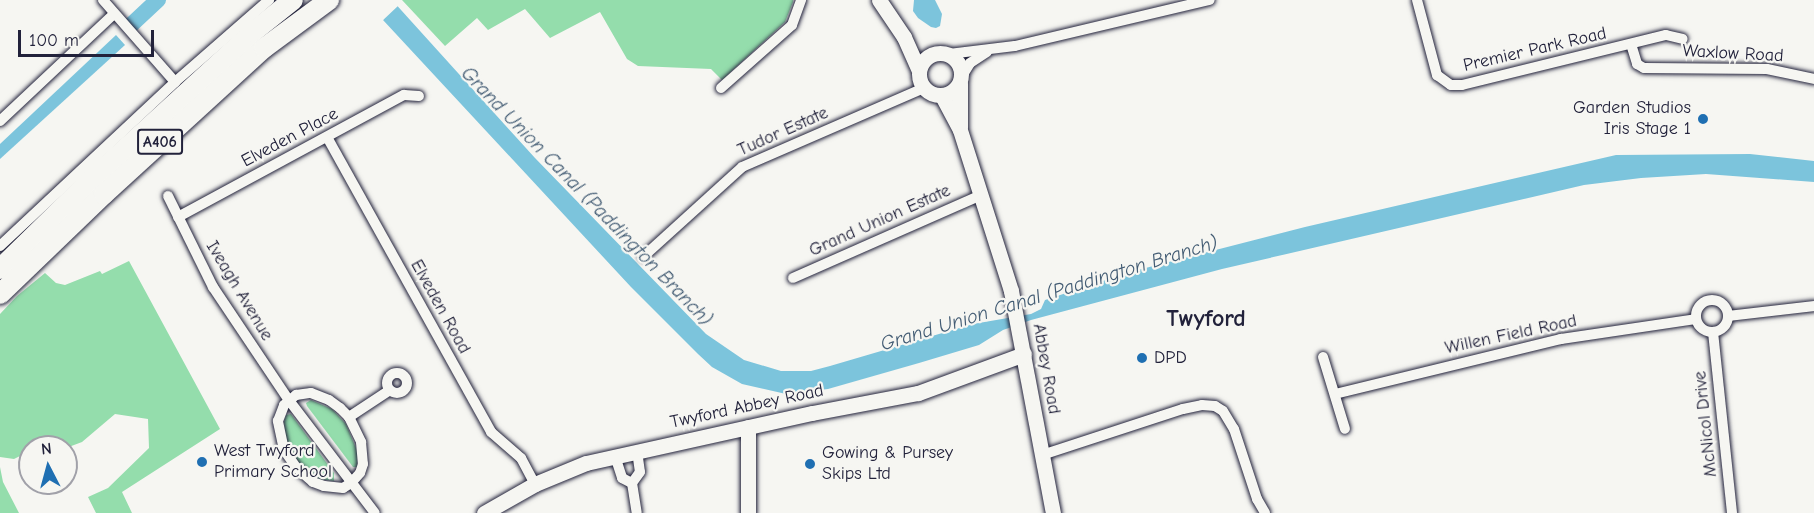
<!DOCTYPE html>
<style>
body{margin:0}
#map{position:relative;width:1814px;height:513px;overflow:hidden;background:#f6f6f2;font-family:"Comic Neue",sans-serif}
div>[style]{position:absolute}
.green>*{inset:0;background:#94ddac}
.water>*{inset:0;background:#7cc4dc}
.pier>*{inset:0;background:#f6f6f2}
.river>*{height:16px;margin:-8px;padding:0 8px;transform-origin:8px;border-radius:8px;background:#7cc4dc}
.roads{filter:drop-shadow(0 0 2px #22223b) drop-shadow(0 0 2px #22223b)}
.street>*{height:10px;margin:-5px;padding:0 5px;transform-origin:5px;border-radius:5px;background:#f6f6f2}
.street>.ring{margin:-5px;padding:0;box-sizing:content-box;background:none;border:10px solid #f6f6f2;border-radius:50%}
.secondary>*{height:15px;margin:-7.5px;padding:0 7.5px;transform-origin:7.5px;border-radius:7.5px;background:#f6f6f2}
.secondary>.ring{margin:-7.5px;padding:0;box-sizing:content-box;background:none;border:15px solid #f6f6f2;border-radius:50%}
.highway>*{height:20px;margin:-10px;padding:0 10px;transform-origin:10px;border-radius:10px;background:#f6f6f2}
.dots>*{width:16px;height:16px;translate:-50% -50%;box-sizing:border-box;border:3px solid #f6f6f2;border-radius:50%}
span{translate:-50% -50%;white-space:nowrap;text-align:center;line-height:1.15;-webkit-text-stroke:4.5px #f6f6f2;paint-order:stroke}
.shield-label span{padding:2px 4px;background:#f6f6f2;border:2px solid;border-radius:4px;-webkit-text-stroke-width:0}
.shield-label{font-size:16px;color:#22223b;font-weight:700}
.street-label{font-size:18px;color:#22223b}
.poi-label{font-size:18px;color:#22223b}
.right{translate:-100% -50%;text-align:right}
.left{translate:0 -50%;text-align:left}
.water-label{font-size:20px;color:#425b73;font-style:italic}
.district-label{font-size:24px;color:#22223b;font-weight:700}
.north{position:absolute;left:18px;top:435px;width:60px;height:60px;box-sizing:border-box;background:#f6f6f2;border:2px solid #a1a1a9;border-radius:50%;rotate:354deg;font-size:16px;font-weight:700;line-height:24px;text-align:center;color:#22223b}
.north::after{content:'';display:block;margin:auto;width:21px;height:27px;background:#1f6fb2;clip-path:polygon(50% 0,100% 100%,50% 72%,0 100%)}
.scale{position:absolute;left:18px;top:30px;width:136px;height:27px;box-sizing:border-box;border:3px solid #22223b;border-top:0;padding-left:8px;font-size:18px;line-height:21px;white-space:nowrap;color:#22223b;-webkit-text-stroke:4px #f6f6f2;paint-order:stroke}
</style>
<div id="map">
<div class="green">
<i style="clip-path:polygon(402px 0,793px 0,793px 2px,785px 22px,722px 80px,711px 69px,638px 66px,627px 59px,600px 12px,550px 38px,525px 9px,488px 30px,477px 18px,445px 46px)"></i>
<i style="clip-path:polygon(129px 261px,220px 429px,122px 492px,132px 513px,96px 513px,88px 497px,108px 488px,149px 448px,148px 419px,115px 414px,82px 442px,66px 448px,47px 442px,30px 447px,30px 451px,14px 459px,0 457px,0 314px,17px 296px,45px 273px,56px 283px,65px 285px,100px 271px,102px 274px)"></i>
<i style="clip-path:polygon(311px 400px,332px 409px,346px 424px,358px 453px,357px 467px,353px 467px,307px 406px,306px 403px)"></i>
<i style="clip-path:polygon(291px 414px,334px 473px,334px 481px,319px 479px,296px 460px,286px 440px,284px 422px,286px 415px)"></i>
<i style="clip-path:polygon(0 467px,3px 482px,19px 513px,0 513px)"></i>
</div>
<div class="water">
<i style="clip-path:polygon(392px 0,535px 158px,706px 334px,744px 360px,781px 371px,811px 371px,830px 366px,973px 324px,1031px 314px,1041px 309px,1045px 300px,1130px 272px,1305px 227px,1616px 155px,1750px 154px,1814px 161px,1814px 182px,1706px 174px,1641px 178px,1584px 185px,1222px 269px,1031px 320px,1003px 330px,979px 345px,919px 363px,828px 389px,786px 394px,742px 384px,712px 367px,698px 354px,631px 287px,383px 20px)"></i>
<i style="clip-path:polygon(914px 0,935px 0,942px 14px,940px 26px,936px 28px,931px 27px,918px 18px,913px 11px)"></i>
<i style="clip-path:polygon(116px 35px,125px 45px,0 159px,0 144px)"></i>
</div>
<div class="pier">
<i style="clip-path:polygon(363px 0,378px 0,386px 8px,380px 0,396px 0,399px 5px,381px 22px)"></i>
</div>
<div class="river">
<i style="left:131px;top:25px;width:37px;rotate:-43deg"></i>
</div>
<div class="roads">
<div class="street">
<i style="left:103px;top:0;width:109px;rotate:48.7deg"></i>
<i style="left:1417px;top:0;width:78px;rotate:75.1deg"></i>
<i style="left:1437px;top:75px;width:17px;rotate:36deg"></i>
<i style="left:1451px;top:85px;width:11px"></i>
<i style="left:1462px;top:85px;width:210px;rotate:-13.8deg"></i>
<i style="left:1666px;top:35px;width:17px;rotate:13deg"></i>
<i style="left:1631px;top:44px;width:21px;rotate:73deg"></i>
<i style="left:1637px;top:64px;width:8px;rotate:30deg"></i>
<i style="left:1644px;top:68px;width:123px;rotate:0.5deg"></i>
<i style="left:1767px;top:69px;width:48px;rotate:12deg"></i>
<i style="left:949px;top:54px;width:66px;rotate:-6.9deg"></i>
<i style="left:1015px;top:46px;width:200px;rotate:-13.3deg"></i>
<i style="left:962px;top:76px;width:15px;rotate:-58deg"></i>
<i style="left:970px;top:63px;width:20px;rotate:-33deg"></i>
<i style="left:721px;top:88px;width:95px;rotate:-41.6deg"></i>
<i style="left:792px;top:25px;width:27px;rotate:-70deg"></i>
<i style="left:0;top:121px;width:156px;rotate:-43.2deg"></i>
<i style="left:327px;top:137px;width:338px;rotate:60.9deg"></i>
<i style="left:491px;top:432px;width:40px;rotate:41deg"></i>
<i style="left:521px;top:458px;width:30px;rotate:62deg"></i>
<i style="left:168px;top:196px;width:102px;rotate:63.7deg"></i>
<i style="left:213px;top:287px;width:135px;rotate:56.2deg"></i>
<i style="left:288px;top:399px;width:143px;rotate:52.7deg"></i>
<i style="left:178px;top:217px;width:257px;rotate:-28.4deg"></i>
<i style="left:404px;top:95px;width:15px;rotate:4deg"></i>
<i style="left:0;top:246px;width:240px;rotate:-43.1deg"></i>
<i style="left:175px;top:82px;width:125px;rotate:-41.1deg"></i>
<i style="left:644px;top:256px;width:132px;rotate:-42.2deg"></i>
<i style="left:742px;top:167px;width:198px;rotate:-23.5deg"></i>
<i style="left:793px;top:278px;width:206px;rotate:-23.8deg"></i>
<i class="ring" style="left:1696px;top:300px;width:22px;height:22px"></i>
<i style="left:1728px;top:316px;width:87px;rotate:-6.6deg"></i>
<i style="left:1713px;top:332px;width:182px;rotate:84deg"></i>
<i style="left:1323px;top:357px;width:75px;rotate:73deg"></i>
<i class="ring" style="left:387px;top:373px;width:10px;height:10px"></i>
<i style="left:311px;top:393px;width:19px;rotate:21deg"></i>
<i style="left:329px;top:400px;width:14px;rotate:36deg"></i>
<i style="left:340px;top:408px;width:13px;rotate:45deg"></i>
<i style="left:349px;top:417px;width:28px;rotate:64deg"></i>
<i style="left:361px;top:442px;width:22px;rotate:85deg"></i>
<i style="left:363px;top:464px;width:9px;rotate:108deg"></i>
<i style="left:360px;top:473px;width:13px;rotate:132deg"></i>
<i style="left:351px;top:483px;width:9px;rotate:148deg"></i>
<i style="left:343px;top:488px;width:19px;rotate:-174deg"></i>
<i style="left:324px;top:486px;width:12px;rotate:-160deg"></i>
<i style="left:313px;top:482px;width:23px;rotate:-139deg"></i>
<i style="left:296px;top:467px;width:21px;rotate:-125deg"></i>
<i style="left:284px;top:450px;width:30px;rotate:-102deg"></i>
<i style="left:278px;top:421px;width:17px;rotate:-69deg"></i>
<i style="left:284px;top:405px;width:16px;rotate:-40deg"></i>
<i style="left:296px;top:395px;width:15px;rotate:-8deg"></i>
<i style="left:1335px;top:394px;width:233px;rotate:-13.7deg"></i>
<i style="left:1561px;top:339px;width:136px;rotate:-8.4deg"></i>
<i style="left:349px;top:417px;width:49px;rotate:-33.4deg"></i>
<i style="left:637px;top:451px;width:21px;rotate:82deg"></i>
<i style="left:640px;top:472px;width:14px;rotate:126deg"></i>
<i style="left:632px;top:483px;width:30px;rotate:81deg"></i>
<i style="left:1042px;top:455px;width:148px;rotate:-18.1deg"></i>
<i style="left:1183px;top:409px;width:19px;rotate:-12deg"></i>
<i style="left:1202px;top:405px;width:13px;rotate:4deg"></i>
<i style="left:1215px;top:406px;width:9px;rotate:32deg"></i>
<i style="left:1223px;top:411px;width:21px;rotate:59deg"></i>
<i style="left:1234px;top:429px;width:74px;rotate:71.8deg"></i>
<i style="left:1257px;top:499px;width:16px;rotate:60deg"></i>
<i style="left:615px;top:456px;width:23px;rotate:72deg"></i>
<i style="left:622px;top:478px;width:11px;rotate:27deg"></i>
</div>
<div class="secondary">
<i style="left:879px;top:0;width:45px;rotate:56deg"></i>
<i style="left:904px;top:37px;width:36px;rotate:66deg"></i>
<i class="ring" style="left:919px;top:53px;width:27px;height:27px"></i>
<i style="left:942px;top:96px;width:38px;rotate:62deg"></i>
<i style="left:960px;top:130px;width:169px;rotate:72.4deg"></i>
<i style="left:1011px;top:291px;width:226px;rotate:79.3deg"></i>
<i style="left:960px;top:127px;width:44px;rotate:-90deg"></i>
<i style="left:748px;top:427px;width:86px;rotate:90deg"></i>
<i style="left:484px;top:513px;width:59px;rotate:-29.6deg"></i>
<i style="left:535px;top:484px;width:55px;rotate:-22.4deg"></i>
<i style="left:586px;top:463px;width:231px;rotate:-12.5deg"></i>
<i style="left:812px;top:413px;width:108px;rotate:-10.7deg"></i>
<i style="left:918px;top:393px;width:113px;rotate:-20.2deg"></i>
</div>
<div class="highway">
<i style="left:0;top:269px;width:127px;rotate:-44.4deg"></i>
<i style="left:91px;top:180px;width:219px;rotate:-42.4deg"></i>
<i style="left:253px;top:32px;width:51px;rotate:-38.7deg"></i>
<i style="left:0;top:294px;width:144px;rotate:-43.9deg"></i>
<i style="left:104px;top:194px;width:217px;rotate:-42.4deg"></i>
<i style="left:264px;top:48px;width:81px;rotate:-36.4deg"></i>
</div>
</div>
<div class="dots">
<i style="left:1703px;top:119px;background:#1f6fb2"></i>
<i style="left:1142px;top:358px;background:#1f6fb2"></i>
<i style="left:202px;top:462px;background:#1f6fb2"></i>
<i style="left:810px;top:464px;background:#1f6fb2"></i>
</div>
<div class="shield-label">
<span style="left:160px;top:142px">A406</span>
</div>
<div class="street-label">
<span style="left:1535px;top:50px;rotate:-13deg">Premier Park Road</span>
<span style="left:1733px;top:54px;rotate:3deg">Waxlow Road</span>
<span style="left:783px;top:132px;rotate:-24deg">Tudor Estate</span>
<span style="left:290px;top:138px;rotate:-28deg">Elveden Place</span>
<span style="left:880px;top:221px;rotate:-24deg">Grand Union Estate</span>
<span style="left:239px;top:291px;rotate:59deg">Iveagh Avenue</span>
<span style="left:440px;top:307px;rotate:61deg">Elveden Road</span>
<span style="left:1511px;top:335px;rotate:-12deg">Willen Field Road</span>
<span style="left:1046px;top:369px;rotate:80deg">Abbey Road</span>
<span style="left:747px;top:407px;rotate:-12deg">Twyford Abbey Road</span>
<span style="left:1706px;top:424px;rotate:-96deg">McNicol Drive</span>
</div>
<div class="poi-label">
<span class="right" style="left:1691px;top:119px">Garden Studios<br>Iris Stage 1</span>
<span class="left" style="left:1154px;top:358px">DPD</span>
<span class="left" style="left:214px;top:462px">West Twyford<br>Primary School</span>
<span class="left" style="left:822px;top:464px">Gowing &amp; Pursey<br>Skips Ltd</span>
</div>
<div class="water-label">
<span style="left:587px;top:196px;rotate:46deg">Grand Union Canal (Paddington Branch)</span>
<span style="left:1049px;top:293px;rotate:-17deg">Grand Union Canal (Paddington Branch)</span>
</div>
<div class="district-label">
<span style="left:1206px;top:319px">Twyford</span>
</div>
<div class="north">N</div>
<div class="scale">100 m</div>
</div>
